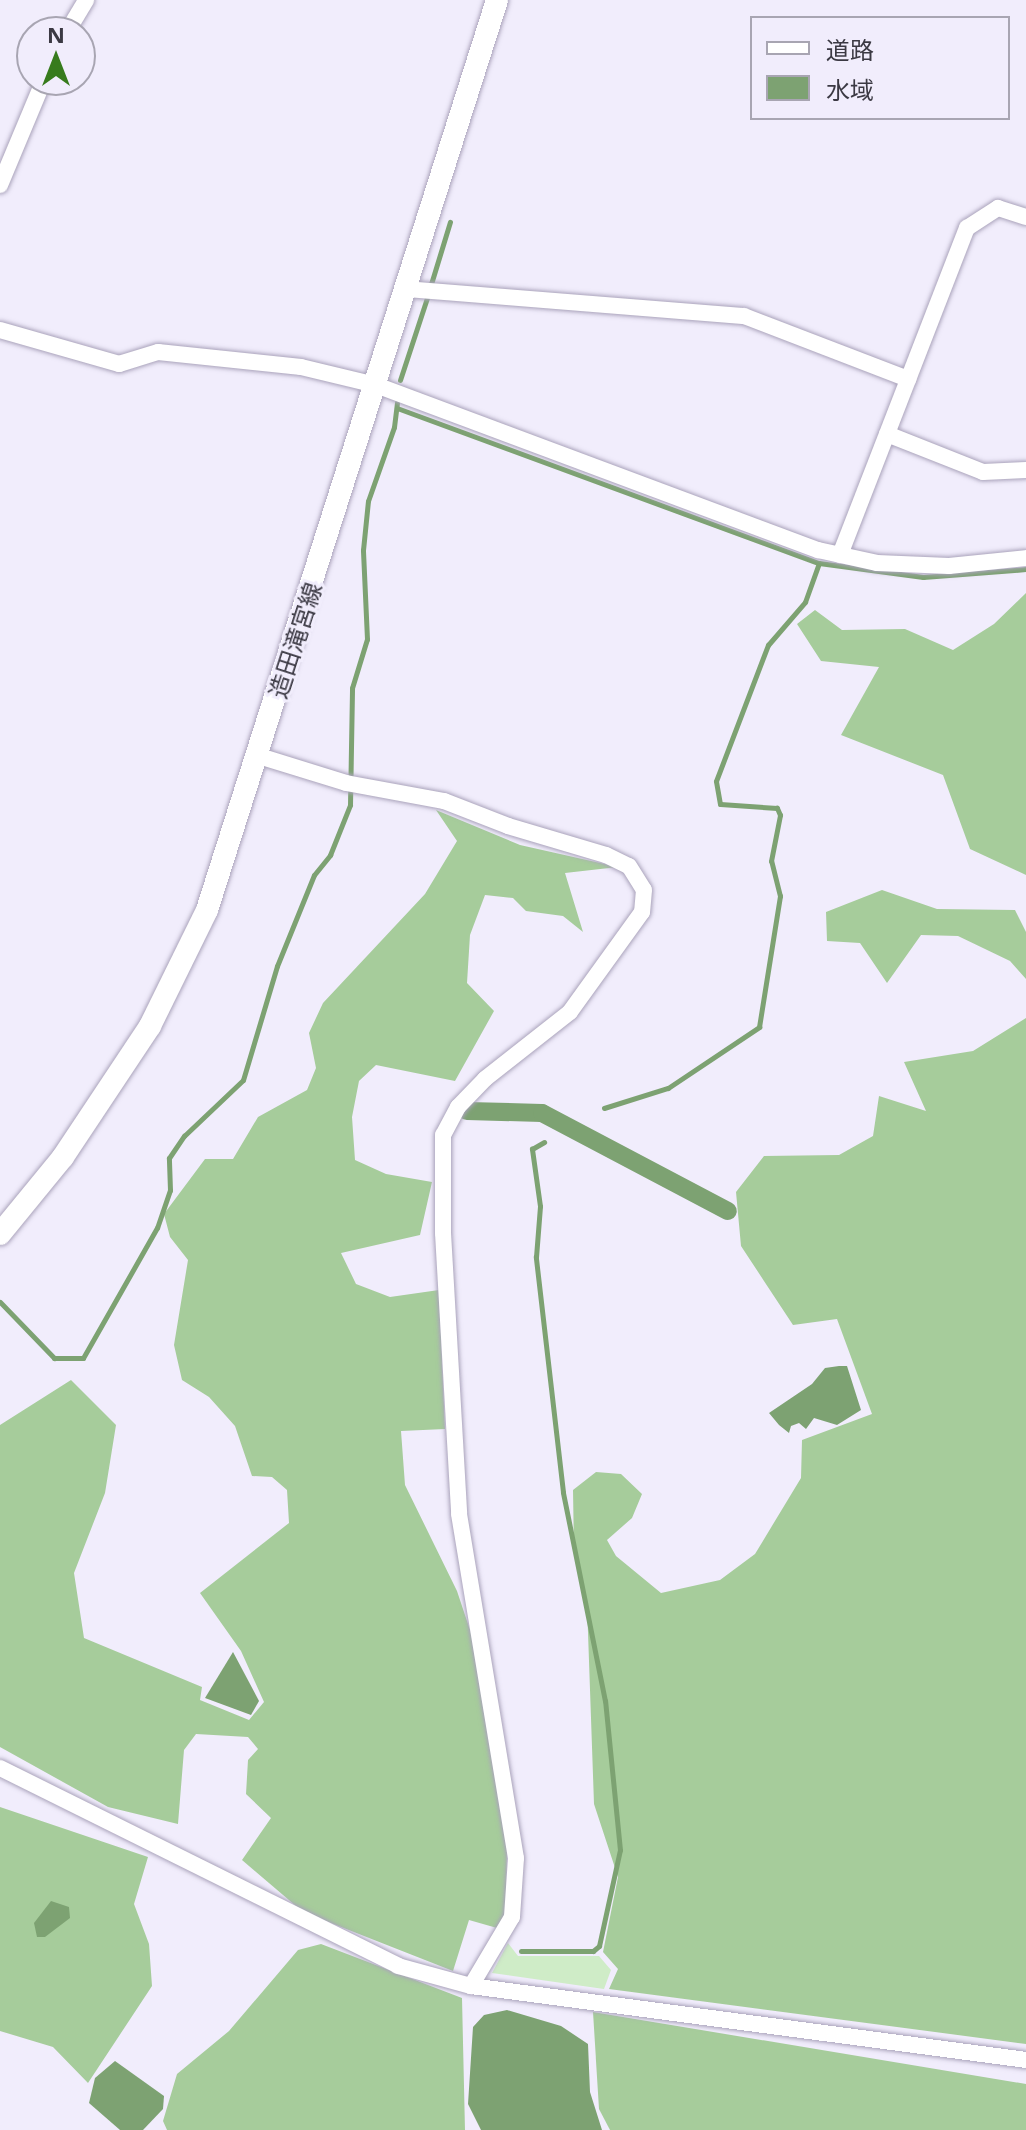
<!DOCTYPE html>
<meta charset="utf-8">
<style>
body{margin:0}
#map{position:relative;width:1026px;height:2130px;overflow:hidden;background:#f1edfc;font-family:"Open Sans","Noto Sans JP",sans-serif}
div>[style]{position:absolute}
.green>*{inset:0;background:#cfecc7}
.forest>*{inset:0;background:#a6cc9b}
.water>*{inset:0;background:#7da272}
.stream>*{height:5px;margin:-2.5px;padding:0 2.5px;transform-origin:2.5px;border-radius:2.5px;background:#7da272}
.canal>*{height:18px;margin:-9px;padding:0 9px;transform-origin:9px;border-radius:9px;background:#7da272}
.roads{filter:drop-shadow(0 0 2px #aaa3bb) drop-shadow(0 0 2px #aaa3bb)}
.street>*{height:16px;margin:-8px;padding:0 8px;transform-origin:8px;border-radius:8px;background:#fff}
.secondary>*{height:22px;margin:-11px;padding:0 11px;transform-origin:11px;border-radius:11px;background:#fff}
span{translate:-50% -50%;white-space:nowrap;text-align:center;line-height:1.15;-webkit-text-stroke:6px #f1edfc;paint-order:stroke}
.street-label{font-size:24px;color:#3b3943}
.legend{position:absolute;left:750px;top:16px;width:260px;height:104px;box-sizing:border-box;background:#f1edfc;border:2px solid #a8a5b2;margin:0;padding:10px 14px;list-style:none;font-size:24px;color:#3b3943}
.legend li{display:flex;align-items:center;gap:16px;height:40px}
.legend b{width:40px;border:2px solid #a8a5b2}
.north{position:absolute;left:16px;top:16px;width:80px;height:80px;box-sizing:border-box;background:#f1edfc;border:2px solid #a8a5b2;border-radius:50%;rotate:0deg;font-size:22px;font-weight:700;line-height:32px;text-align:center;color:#3b3943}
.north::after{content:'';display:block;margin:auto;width:28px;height:36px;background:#377b1d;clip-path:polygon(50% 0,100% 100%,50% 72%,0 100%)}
</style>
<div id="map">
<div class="green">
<i style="clip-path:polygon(508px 1943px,518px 1956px,599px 1956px,611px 1970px,604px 1989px,492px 1973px)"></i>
</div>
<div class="forest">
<i style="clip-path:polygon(1026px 593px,1026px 875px,970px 849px,943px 775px,841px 735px,879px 667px,821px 661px,797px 624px,815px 610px,842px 630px,905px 629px,953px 650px,994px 624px)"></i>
<i style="clip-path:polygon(436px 810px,520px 845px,618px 867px,565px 873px,583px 932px,563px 916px,526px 911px,513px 898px,485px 895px,470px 935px,467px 983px,494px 1011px,455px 1081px,376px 1065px,359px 1081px,352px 1117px,355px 1160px,386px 1174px,432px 1182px,420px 1235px,341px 1253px,356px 1284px,390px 1297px,439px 1290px,445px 1429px,401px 1431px,405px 1485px,457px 1591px,471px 1633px,507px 1845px,506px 1913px,497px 1928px,469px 1920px,453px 1971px,303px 1912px,242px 1860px,271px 1818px,246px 1794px,248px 1760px,258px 1749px,248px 1737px,196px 1734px,184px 1750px,178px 1824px,108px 1807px,0 1747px,0 1425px,71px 1380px,116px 1425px,105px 1493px,74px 1573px,84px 1638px,202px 1687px,200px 1700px,249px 1720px,264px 1702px,241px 1651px,200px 1593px,289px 1523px,287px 1490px,272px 1477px,252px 1476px,235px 1426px,209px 1397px,182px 1380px,174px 1345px,188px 1260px,170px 1237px,164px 1214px,205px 1159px,233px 1159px,258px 1117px,307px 1090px,316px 1068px,309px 1033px,323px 1003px,425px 894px,457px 841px)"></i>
<i style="clip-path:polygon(882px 890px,937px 909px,1015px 910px,1026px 932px,1026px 979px,1010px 961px,958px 936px,921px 935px,887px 983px,860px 943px,827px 941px,826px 912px)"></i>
<i style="clip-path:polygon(1026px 1018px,1026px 2044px,609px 1989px,618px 1969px,603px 1952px,618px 1877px,594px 1804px,587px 1604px,574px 1552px,573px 1490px,596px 1472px,621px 1474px,642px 1494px,632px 1518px,607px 1540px,616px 1556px,661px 1593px,720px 1580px,755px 1554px,801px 1478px,802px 1440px,872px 1414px,837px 1319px,793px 1325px,741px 1246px,736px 1192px,764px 1156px,839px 1155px,873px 1136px,879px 1096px,926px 1111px,904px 1062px,973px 1051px)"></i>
<i style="clip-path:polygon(0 1807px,148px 1857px,134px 1904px,149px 1944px,152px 1986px,88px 2083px,53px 2047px,0 2031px)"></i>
<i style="clip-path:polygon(321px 1944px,462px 1998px,465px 2130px,167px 2130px,163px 2121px,177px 2074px,229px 2031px,298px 1950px)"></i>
<i style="clip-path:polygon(593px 2012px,1026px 2084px,1026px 2130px,610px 2130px,599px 2109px)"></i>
</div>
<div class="water">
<i style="clip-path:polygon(839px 1366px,847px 1366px,861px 1410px,837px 1425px,814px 1418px,806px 1429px,799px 1423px,791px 1426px,789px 1433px,779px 1425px,769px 1413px,812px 1384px,825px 1368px)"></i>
<i style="clip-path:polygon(233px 1652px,259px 1701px,251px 1715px,205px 1698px)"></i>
<i style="clip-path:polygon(51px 1901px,69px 1907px,70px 1918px,45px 1937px,37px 1937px,34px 1923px)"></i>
<i style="clip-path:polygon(507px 2010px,561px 2026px,588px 2044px,590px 2092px,602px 2130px,481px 2130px,468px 2104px,473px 2027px,484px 2015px)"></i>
<i style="clip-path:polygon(115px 2061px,164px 2096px,163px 2109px,143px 2130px,120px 2130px,89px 2103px,95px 2078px)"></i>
</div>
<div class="stream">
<i style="left:431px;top:284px;width:65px;rotate:-73deg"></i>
<i style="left:400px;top:380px;width:86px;rotate:-71.8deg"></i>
<i style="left:397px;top:408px;width:450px;rotate:20.2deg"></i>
<i style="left:819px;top:563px;width:105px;rotate:7.7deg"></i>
<i style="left:923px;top:577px;width:103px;rotate:-4.4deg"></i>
<i style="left:604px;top:1108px;width:67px;rotate:-17.4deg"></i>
<i style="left:668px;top:1088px;width:110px;rotate:-33.8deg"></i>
<i style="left:759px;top:1027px;width:133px;rotate:-80.9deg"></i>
<i style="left:780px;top:896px;width:36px;rotate:-104deg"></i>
<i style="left:771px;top:861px;width:47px;rotate:-78.9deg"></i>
<i style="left:780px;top:815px;width:8px;rotate:-113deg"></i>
<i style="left:777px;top:808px;width:57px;rotate:-176deg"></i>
<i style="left:720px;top:804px;width:23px;rotate:-100deg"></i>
<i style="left:716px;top:781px;width:146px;rotate:-69.1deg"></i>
<i style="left:768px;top:645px;width:57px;rotate:-49.3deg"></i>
<i style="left:805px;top:602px;width:41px;rotate:-70.3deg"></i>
<i style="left:0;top:1302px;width:78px;rotate:46deg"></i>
<i style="left:54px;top:1358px;width:29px"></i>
<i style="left:83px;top:1358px;width:150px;rotate:-60.4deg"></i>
<i style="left:157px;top:1228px;width:40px;rotate:-71.1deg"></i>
<i style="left:170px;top:1190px;width:32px;rotate:-92deg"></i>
<i style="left:169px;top:1158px;width:27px;rotate:-56deg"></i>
<i style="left:184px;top:1136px;width:81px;rotate:-43.5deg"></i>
<i style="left:243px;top:1080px;width:119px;rotate:-73.4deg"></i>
<i style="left:277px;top:966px;width:98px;rotate:-67.9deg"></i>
<i style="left:314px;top:875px;width:26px;rotate:-51deg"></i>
<i style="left:330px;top:855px;width:54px;rotate:-68.2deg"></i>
<i style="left:350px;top:805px;width:117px;rotate:-89deg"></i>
<i style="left:352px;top:688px;width:51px;rotate:-73deg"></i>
<i style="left:367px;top:639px;width:89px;rotate:-92.6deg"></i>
<i style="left:363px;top:550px;width:49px;rotate:-84.2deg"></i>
<i style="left:368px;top:501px;width:78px;rotate:-70.6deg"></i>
<i style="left:394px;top:427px;width:25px;rotate:-83deg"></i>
<i style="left:521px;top:1951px;width:72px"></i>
<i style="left:593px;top:1951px;width:8px;rotate:-40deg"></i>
<i style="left:599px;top:1946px;width:98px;rotate:-77.7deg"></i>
<i style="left:620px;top:1850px;width:150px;rotate:-95.7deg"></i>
<i style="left:605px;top:1701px;width:213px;rotate:-101.4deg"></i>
<i style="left:563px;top:1492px;width:237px;rotate:-96.6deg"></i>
<i style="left:536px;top:1257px;width:51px;rotate:-85.5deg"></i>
<i style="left:540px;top:1206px;width:58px;rotate:-98deg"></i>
<i style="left:532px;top:1149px;width:14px;rotate:-30deg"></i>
</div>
<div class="canal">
<i style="left:467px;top:1111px;width:75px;rotate:1.5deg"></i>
<i style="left:542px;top:1113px;width:210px;rotate:27.8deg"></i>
</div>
<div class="roads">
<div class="street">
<i style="left:67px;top:32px;width:37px;rotate:-59deg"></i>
<i style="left:0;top:185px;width:114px;rotate:-67.3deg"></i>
<i style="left:406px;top:289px;width:339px;rotate:4.6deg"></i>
<i style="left:744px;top:316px;width:176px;rotate:21deg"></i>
<i style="left:0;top:330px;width:124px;rotate:15.9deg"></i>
<i style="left:119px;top:364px;width:41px;rotate:-17.1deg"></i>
<i style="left:158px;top:352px;width:144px;rotate:6deg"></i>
<i style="left:301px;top:367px;width:77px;rotate:13.5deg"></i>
<i style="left:376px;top:385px;width:472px;rotate:20.5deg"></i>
<i style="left:818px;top:550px;width:60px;rotate:12.4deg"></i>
<i style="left:877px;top:563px;width:72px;rotate:2.4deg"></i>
<i style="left:949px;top:566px;width:77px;rotate:-5.9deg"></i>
<i style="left:887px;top:434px;width:103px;rotate:21.6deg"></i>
<i style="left:983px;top:472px;width:43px;rotate:-2.7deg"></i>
<i style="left:840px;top:555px;width:351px;rotate:-68.8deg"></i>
<i style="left:967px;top:228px;width:37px;rotate:-33deg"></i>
<i style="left:998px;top:208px;width:29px;rotate:18deg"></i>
<i style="left:259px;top:756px;width:91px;rotate:17.2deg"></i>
<i style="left:346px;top:783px;width:100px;rotate:10.4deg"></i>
<i style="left:444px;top:801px;width:69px;rotate:21.3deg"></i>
<i style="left:508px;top:826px;width:102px;rotate:16.5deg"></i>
<i style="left:606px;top:855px;width:25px;rotate:26deg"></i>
<i style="left:629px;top:866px;width:28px;rotate:58deg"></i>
<i style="left:644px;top:890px;width:22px;rotate:95deg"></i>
<i style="left:642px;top:912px;width:123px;rotate:125.8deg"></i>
<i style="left:570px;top:1012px;width:108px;rotate:141.8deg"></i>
<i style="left:485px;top:1079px;width:39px;rotate:134deg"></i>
<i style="left:458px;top:1107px;width:32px;rotate:118deg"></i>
<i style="left:443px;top:1135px;width:98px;rotate:90deg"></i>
<i style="left:443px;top:1233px;width:281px;rotate:86.7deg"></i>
<i style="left:459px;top:1514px;width:349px;rotate:80.6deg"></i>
<i style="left:516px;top:1858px;width:59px;rotate:93.9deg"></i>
<i style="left:512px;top:1917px;width:80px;rotate:120.7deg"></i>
<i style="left:0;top:1768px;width:445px;rotate:26.4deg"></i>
<i style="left:398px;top:1966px;width:76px;rotate:15.3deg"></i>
<i style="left:471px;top:1986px;width:560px;rotate:7.59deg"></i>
</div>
<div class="secondary">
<i style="left:0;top:1234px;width:99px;rotate:-50.7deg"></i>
<i style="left:63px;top:1157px;width:157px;rotate:-56.4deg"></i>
<i style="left:150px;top:1026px;width:129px;rotate:-63.8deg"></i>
<i style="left:207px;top:910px;width:955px;rotate:-72.32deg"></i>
</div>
</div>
<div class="street-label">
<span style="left:295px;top:640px;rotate:-72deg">造田滝宮線</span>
</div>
<ul class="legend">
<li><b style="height:10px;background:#fff"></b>道路</li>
<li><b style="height:22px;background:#7da272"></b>水域</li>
</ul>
<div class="north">N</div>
</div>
